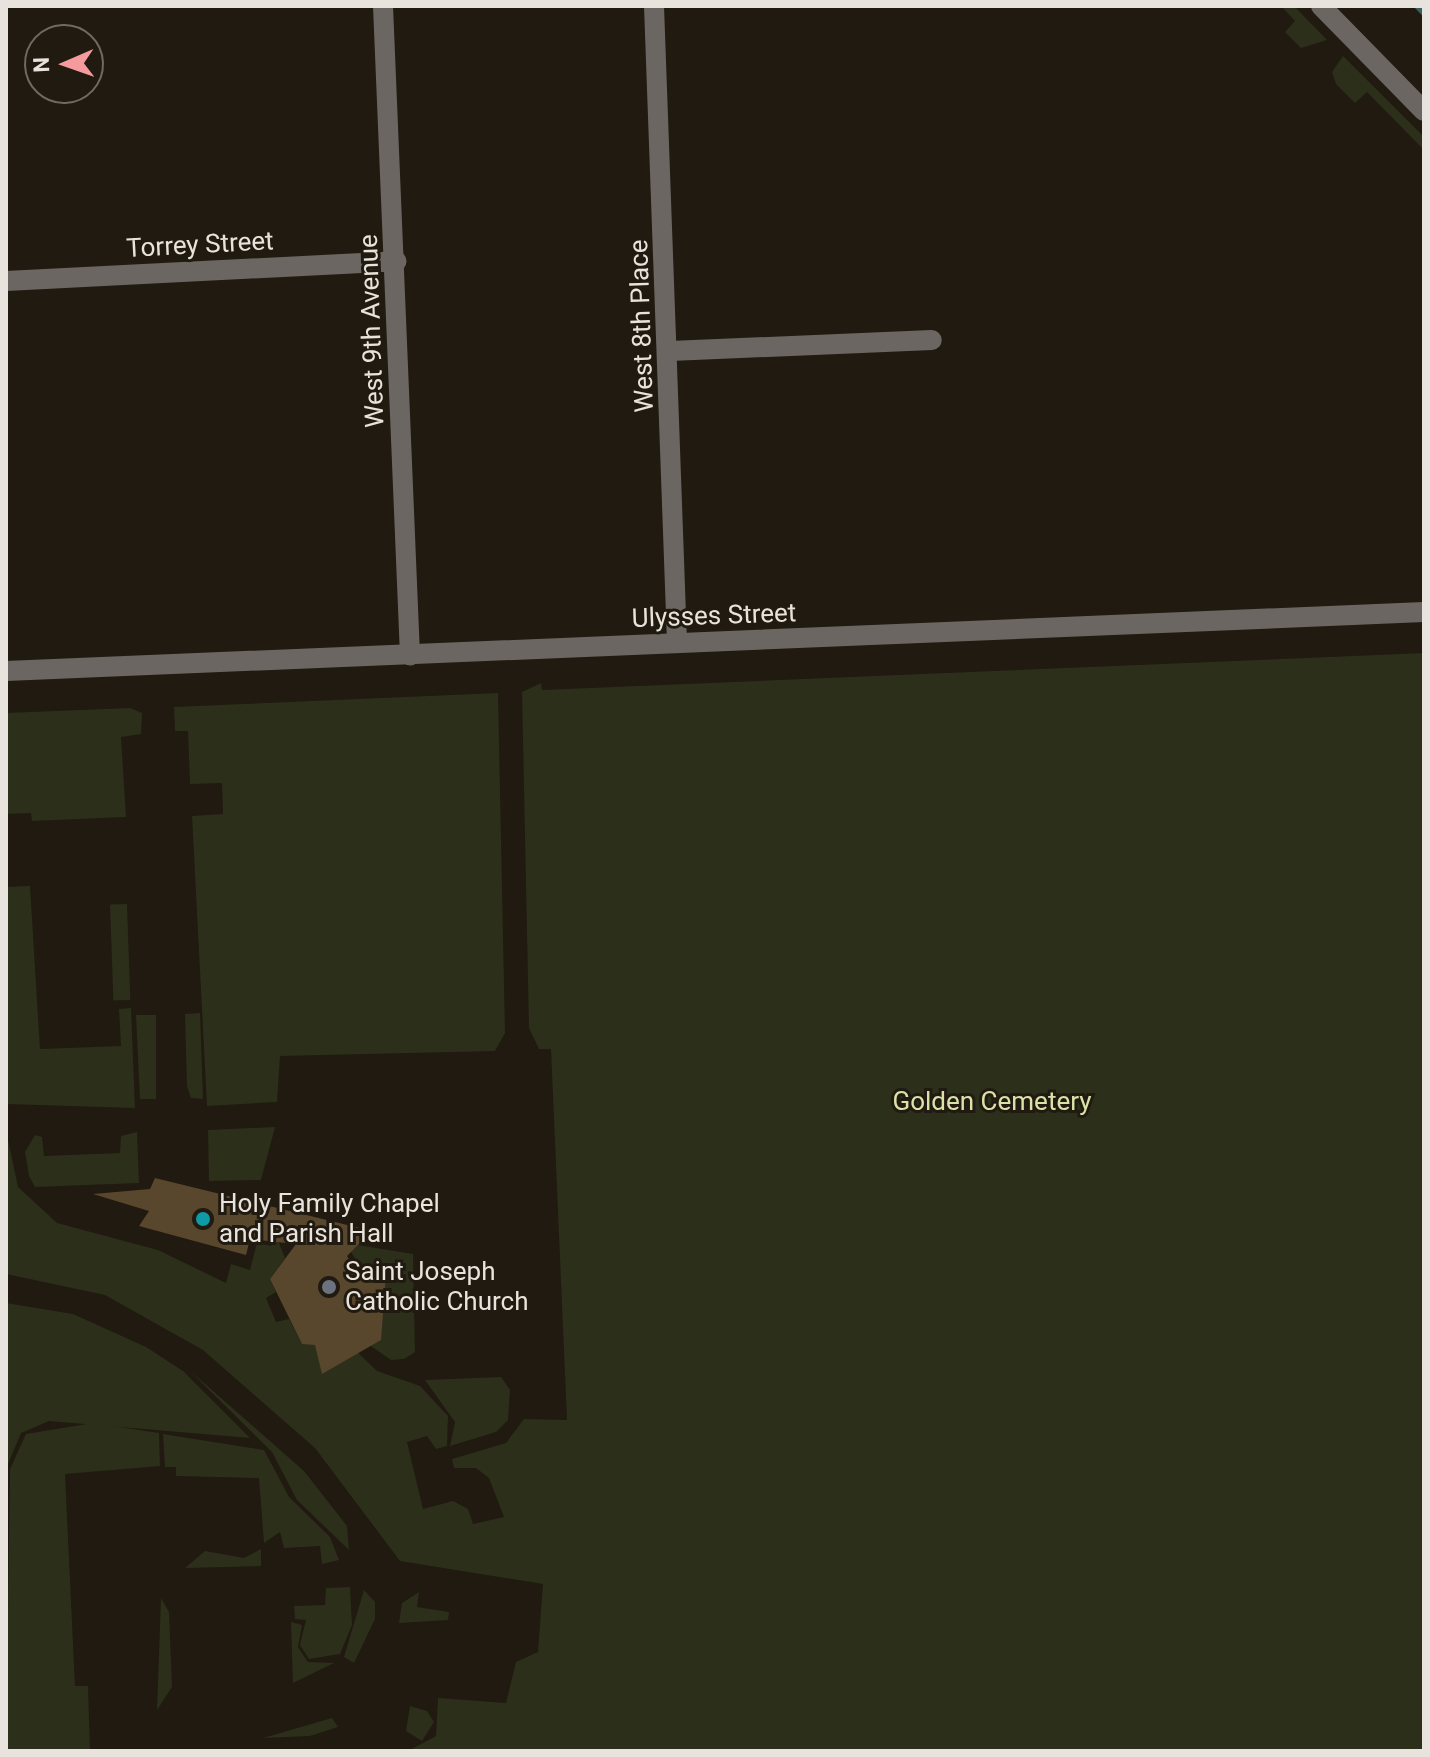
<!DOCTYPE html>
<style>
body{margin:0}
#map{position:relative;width:1430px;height:1757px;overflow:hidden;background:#201a10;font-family:Roboto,sans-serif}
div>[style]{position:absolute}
.green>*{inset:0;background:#2c2f1a;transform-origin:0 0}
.stream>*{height:6px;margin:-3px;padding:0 3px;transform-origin:3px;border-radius:3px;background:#386161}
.building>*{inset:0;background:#58472d}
.minor>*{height:20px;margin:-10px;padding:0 10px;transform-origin:10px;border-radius:10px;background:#6c6662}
.dots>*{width:22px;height:22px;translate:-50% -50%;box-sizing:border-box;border:4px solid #201a10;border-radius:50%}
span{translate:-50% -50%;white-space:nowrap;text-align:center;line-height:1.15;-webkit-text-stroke:6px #201a10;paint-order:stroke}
.street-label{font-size:26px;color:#e8e3dc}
.park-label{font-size:26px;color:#dae2a8}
.poi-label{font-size:26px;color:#e8e3dc}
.left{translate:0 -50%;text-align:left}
.frame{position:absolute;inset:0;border:8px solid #e8e3dc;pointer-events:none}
.north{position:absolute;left:24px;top:24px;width:80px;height:80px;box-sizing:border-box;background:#201a10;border:2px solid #706a62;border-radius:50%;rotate:268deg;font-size:22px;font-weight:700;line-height:32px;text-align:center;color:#e8e3dc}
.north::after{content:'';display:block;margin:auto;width:28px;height:36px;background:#f59b9d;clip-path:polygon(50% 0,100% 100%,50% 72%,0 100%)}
</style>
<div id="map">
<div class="green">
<i style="clip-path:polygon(1281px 6px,1294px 6px,1327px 40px,1301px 48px,1285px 32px,1295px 21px)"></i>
<i style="clip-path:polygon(1343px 56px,1424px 137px,1424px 150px,1367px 92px,1355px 103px,1336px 84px,1332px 72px)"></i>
<i style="clip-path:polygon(1424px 653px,1424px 1751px,408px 1751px,436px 1736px,438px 1698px,506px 1703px,516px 1662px,538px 1652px,543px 1584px,400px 1561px,315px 1448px,203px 1350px,105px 1295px,6px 1274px,6px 1130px,18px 1187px,57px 1223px,158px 1250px,226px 1283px,231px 1264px,250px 1270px,257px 1243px,271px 1246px,277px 1238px,285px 1258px,270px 1279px,276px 1292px,266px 1298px,276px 1322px,289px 1319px,302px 1344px,349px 1344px,377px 1371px,420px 1386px,448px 1416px,447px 1446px,436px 1449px,427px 1436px,407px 1442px,423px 1509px,453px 1501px,468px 1509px,473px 1524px,504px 1517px,489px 1478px,476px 1468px,454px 1468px,452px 1459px,506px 1443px,524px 1419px,567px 1420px,551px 1049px,539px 1049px,529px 1028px,522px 692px,541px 683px,542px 690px)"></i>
<i style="clip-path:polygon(498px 693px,505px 1033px,495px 1051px,280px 1056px,277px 1102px,207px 1106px,192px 816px,223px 814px,222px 783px,190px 784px,188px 731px,175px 731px,174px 707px)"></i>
<i style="clip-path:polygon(130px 708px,142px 713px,141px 734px,121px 737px,126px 817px,32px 821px,31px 813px,6px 814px,6px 713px)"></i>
<i style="clip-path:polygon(30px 886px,40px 1049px,121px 1046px,119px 1009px,131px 1008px,135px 1108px,6px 1104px,6px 887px)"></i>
<i style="left:127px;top:904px;width:96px;height:17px;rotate:88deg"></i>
<i style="clip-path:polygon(200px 1013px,203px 1099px,191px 1098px,187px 1086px,185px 1014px)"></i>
<i style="clip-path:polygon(136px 1015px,156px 1015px,156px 1099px,140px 1099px)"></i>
<i style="clip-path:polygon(275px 1127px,261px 1180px,209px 1181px,208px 1130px)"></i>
<i style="clip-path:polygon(137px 1132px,139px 1183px,35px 1187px,29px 1176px,25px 1152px,35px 1135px,42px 1137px,44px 1156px,120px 1153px,121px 1136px)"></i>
<i style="clip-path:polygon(358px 1245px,413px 1254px,415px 1352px,404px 1359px,391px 1360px,355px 1335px,380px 1341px,386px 1276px,369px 1280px,351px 1252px)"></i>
<i style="clip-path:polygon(6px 1303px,73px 1314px,146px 1347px,183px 1371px,250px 1438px,49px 1421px,21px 1433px,6px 1469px)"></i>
<i style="clip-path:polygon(189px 1370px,304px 1471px,347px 1526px,349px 1550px,297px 1500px,272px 1452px)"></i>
<i style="clip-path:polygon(501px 1377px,510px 1390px,508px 1420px,496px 1432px,450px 1446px,455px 1422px,425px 1380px)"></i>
<i style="clip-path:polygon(93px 1423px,159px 1433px,160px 1466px,65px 1474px,75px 1686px,88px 1686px,90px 1751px,6px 1751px,10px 1469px,26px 1434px)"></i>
<i style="clip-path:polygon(163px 1434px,264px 1450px,289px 1497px,330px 1537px,339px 1560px,322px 1564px,320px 1546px,284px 1548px,280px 1532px,264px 1543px,259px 1478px,176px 1476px,176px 1467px,165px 1467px)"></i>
<i style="clip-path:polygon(261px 1549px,261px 1566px,185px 1568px,205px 1551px,244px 1558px)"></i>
<i style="clip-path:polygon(350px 1587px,352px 1625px,340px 1654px,309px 1659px,300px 1645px,306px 1620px,295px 1619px,294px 1606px,325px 1605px,326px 1588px)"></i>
<i style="clip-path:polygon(364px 1590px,375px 1602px,375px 1619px,354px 1663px,344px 1657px)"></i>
<i style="clip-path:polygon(419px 1592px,417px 1607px,449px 1612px,448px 1620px,399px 1623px,402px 1603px)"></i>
<i style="clip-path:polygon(161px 1598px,169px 1612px,172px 1687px,157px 1710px)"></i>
<i style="clip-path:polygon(291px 1622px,302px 1625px,298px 1647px,308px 1662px,334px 1663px,293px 1683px)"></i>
<i style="clip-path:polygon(410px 1706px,427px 1711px,434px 1722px,422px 1741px,406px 1731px)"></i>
<i style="clip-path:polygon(332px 1718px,338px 1727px,310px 1736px,263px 1738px)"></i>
</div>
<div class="stream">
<i style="left:1417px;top:6px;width:10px;rotate:45deg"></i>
</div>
<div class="building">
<i style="clip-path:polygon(155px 1178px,372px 1231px,347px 1256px,363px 1282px,386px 1275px,381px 1340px,322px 1374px,315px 1345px,302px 1344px,270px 1279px,296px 1244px,250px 1239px,246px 1255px,139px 1226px,149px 1211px,93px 1194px,150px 1189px)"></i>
</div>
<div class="minor">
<i style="left:383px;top:6px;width:650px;rotate:87.62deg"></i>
<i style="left:654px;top:6px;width:637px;rotate:87.93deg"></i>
<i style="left:1321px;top:6px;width:147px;rotate:45.6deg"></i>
<i style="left:6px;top:281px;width:391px;rotate:-2.9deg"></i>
<i style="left:670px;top:351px;width:262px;rotate:-2.4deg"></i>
<i style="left:6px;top:671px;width:1419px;rotate:-2.38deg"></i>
</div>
<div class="dots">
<i style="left:203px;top:1219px;background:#0f9aa8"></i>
<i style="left:329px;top:1287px;background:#6b7280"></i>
</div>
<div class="street-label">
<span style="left:200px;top:245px;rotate:-3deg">Torrey Street</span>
<span style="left:642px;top:326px;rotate:-92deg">West 8th Place</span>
<span style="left:372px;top:331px;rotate:-92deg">West 9th Avenue</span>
<span style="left:714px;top:616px;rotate:-2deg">Ulysses Street</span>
</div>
<div class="park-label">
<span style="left:992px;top:1102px">Golden Cemetery</span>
</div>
<div class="poi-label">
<span class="left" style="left:219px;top:1219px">Holy Family Chapel<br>and Parish Hall</span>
<span class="left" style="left:345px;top:1287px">Saint Joseph<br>Catholic Church</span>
</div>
<div class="frame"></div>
<div class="north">N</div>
</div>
